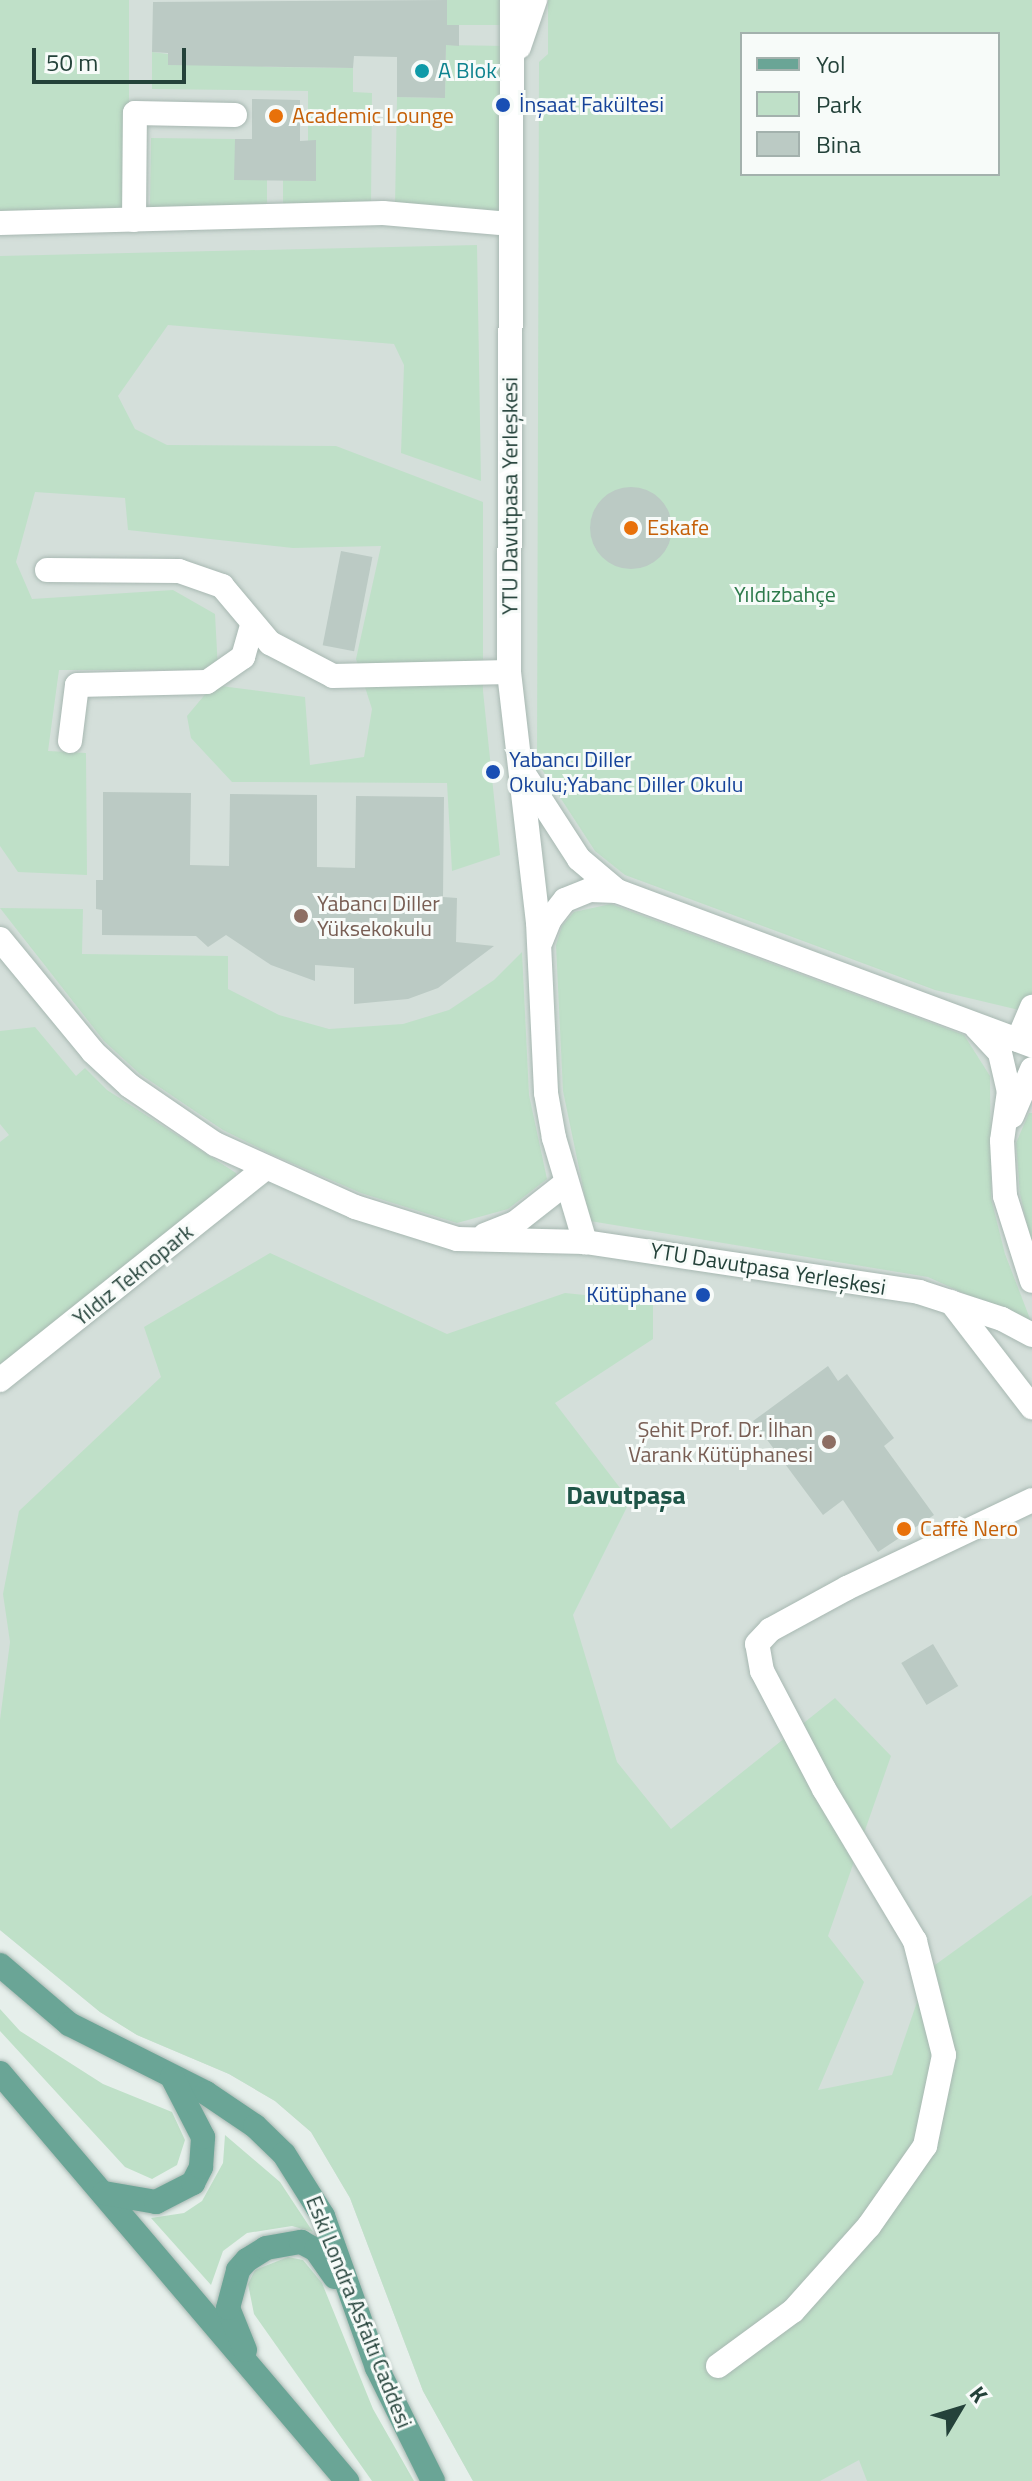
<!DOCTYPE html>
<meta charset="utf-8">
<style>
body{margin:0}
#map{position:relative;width:1032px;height:2481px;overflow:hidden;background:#e6efeb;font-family:"Titillium Web",sans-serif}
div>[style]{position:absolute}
.built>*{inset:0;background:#d4dfda}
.green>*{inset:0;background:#bfe0c8;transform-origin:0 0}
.building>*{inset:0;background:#bbcac4;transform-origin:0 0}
.round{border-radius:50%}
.roads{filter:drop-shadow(0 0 2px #a8b8b2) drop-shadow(0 0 2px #a8b8b2)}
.minor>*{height:24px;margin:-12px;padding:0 12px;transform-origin:12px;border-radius:12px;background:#fff}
.major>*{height:24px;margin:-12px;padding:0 12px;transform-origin:12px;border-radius:12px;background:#6aa596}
.dots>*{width:22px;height:22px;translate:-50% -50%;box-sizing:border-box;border:4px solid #f7fbf9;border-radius:50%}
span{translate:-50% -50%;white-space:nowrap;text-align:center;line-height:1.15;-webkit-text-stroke:6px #f7fbf9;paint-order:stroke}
.culture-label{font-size:22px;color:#0d838f}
.left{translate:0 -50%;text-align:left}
.transit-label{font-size:22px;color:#164399}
.right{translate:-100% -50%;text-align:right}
.food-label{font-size:22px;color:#c56008}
.street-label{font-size:22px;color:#24423a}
.park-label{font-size:22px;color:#2d7a4b}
.education-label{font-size:22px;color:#785e54}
.quarter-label{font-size:26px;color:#1f5548;font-weight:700}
.legend{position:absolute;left:740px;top:32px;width:260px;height:144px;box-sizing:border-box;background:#f7fbf9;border:2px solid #a3b1ad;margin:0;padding:10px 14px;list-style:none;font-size:24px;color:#24423a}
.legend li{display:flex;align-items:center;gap:16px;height:40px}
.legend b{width:40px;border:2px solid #a3b1ad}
.north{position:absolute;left:920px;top:2369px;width:80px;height:80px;-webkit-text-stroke:6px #f7fbf9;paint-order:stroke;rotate:52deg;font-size:22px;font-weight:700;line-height:32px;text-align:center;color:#24423a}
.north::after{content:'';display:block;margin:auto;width:28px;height:36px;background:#24423a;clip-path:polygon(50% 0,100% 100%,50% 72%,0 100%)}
.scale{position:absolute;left:32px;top:48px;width:154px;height:36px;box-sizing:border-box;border:4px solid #24423a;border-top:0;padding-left:10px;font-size:24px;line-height:28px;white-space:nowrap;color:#24423a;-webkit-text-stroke:6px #f7fbf9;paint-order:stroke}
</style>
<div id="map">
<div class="built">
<i style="clip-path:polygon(evenodd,0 0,1032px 0,1032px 2481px,473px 2481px,423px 2391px,350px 2198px,311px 2132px,275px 2101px,229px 2074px,137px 2035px,100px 2012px,0 1930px,0 0,742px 34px,998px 34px,998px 174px,742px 174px,742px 34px)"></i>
</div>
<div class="green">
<i style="left:0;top:0;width:129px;height:215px"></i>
<i style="left:447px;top:0;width:59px;height:25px"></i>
<i style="clip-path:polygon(evenodd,548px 0,1032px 0,1032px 1013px,935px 990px,625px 875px,595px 851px,537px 762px,539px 62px,548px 54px,548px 0,742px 34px,998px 34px,998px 174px,742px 174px,742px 34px)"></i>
<i style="clip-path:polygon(446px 45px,506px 46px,505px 216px,395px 206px,397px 97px,445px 98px)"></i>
<i style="clip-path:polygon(152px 52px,269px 67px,353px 68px,353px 92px,372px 93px,371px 205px,283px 208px,283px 180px,316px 181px,316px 141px,308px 141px,308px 91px,152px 89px)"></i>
<i style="clip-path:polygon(151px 138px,235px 139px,235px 180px,267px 180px,267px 208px,150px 211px)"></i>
<i style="clip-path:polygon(477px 245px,481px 481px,401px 453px,404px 365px,394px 344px,168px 325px,118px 396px,135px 429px,167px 445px,336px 446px,483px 502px,483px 691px,500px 855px,452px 871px,447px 783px,232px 782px,191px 738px,187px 716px,213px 685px,305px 697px,310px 765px,364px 757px,372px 709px,356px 659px,381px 546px,293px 548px,128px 530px,125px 498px,35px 492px,16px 562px,32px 599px,173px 590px,215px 614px,218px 670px,59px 670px,48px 751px,86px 753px,87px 875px,18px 872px,0 846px,0 256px)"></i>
<i style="clip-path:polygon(611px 904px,964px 1035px,990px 1076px,991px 1198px,1005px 1254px,1032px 1324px,928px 1277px,590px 1221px,563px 1091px,556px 945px,562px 926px,574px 912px)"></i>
<i style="clip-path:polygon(0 908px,83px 909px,82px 954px,228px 956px,228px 989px,279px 1015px,329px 1029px,403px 1024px,449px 1010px,494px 980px,522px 952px,529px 1095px,547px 1179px,508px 1209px,457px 1223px,361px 1193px,271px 1154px,223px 1130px,140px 1074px,104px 1041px)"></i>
<i style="clip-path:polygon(35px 1027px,76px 1076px,85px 1068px,107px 1090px,236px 1173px,236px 1184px,0 1370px,0 1142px,9px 1135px,0 1124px,0 1031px)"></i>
<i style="clip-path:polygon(1029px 1113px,1032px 1113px,1032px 1245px,1020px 1194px,1016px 1143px)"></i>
<i style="clip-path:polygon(270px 1253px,447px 1334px,565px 1293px,653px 1302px,653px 1339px,555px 1403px,630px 1501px,573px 1615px,617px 1762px,671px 1829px,835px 1698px,891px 1756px,828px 1936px,864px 1982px,818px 2090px,892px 2075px,928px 1970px,1032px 1895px,1032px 2481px,867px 2481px,859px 2460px,820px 2481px,473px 2481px,423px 2391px,350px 2198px,311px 2132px,275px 2101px,229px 2074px,137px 2035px,100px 2012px,0 1930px,0 1720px,10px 1642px,3px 1594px,19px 1511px,161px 1377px,144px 1327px)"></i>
<i style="clip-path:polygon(0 2009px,20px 2031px,103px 2084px,172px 2112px,185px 2140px,177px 2165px,152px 2179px,125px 2167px,0 2031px)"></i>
<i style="clip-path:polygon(225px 2135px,280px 2182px,313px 2232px,292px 2226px,247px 2233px,223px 2251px,211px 2285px,151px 2218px,184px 2213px,202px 2201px,223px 2163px)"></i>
<i style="clip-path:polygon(288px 2257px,303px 2260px,322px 2283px,373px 2409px,414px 2481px,372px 2481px,254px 2314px,248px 2284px,255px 2270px)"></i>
</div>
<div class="building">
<i style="clip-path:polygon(447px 0,447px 25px,459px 25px,459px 46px,446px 45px,445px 98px,397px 97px,397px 57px,354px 56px,353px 68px,168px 65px,168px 53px,152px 52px,153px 2px)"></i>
<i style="clip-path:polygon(252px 99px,300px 100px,300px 141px,316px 140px,316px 181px,234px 180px,235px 139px,252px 139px)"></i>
<i class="round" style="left:590px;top:487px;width:82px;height:82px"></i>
<i style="left:341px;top:551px;width:32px;height:96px;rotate:11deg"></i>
<i style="clip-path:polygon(103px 792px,191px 793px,190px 865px,229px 866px,230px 794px,317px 795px,317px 867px,355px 868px,356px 796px,444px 797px,443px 897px,457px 898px,456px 942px,494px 946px,438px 988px,408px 999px,354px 1004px,354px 968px,315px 965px,315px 981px,271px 965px,226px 935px,208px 947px,196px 936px,102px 935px,102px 910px,96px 909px,96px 880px,103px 880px)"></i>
<i style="clip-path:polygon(828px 1366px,838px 1381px,847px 1374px,894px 1438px,884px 1446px,934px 1515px,878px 1552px,843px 1500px,823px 1515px,753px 1421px)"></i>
<i style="left:933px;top:1644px;width:49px;height:37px;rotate:59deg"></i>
</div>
<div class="roads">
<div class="minor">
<i style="left:512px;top:0;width:672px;rotate:90.26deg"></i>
<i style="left:509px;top:672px;width:252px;rotate:83.4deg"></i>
<i style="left:538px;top:922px;width:171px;rotate:87.3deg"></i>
<i style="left:546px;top:1093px;width:46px;rotate:79.9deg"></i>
<i style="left:554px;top:1138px;width:109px;rotate:73.4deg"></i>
<i style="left:519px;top:47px;width:50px;rotate:-71.2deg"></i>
<i style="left:134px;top:220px;width:107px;rotate:-89.5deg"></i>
<i style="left:135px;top:113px;width:100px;rotate:1.1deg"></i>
<i style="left:0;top:223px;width:383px;rotate:-1.5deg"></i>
<i style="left:383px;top:213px;width:128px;rotate:4.9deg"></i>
<i style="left:47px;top:570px;width:132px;rotate:0.4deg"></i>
<i style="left:179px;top:571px;width:46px;rotate:19.2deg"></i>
<i style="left:222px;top:586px;width:75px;rotate:49.9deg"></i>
<i style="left:270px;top:643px;width:71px;rotate:27.6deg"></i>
<i style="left:333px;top:676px;width:176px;rotate:-1.3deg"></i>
<i style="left:70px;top:741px;width:56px;rotate:-82.9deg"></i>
<i style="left:77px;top:685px;width:130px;rotate:-1.3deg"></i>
<i style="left:207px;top:682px;width:44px;rotate:-34.8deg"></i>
<i style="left:243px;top:657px;width:35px;rotate:-74deg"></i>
<i style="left:524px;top:774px;width:101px;rotate:57.1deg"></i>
<i style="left:579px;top:859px;width:50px;rotate:40.1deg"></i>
<i style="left:617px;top:891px;width:443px;rotate:20.4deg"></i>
<i style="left:0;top:939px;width:146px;rotate:50.5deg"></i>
<i style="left:93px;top:1052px;width:50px;rotate:42.6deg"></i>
<i style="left:130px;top:1086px;width:103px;rotate:34.3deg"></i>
<i style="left:215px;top:1144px;width:154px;rotate:24.2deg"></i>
<i style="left:355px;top:1207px;width:107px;rotate:17.4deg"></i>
<i style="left:457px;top:1239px;width:128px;rotate:1.3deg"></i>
<i style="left:585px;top:1242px;width:338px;rotate:8.5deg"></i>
<i style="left:919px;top:1292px;width:87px;rotate:18deg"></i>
<i style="left:1002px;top:1319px;width:34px;rotate:28deg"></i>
<i style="left:541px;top:941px;width:24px;rotate:-68deg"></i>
<i style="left:550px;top:919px;width:24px;rotate:-52deg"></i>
<i style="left:565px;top:900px;width:27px;rotate:-22deg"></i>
<i style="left:590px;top:890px;width:27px;rotate:2deg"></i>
<i style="left:976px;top:1027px;width:35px;rotate:47deg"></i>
<i style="left:1000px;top:1053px;width:39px;rotate:77deg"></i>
<i style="left:1009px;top:1091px;width:50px;rotate:98deg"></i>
<i style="left:1002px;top:1141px;width:55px;rotate:86.9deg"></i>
<i style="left:1005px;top:1196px;width:89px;rotate:72.4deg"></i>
<i style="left:1018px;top:1040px;width:36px;rotate:-67deg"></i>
<i style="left:1012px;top:1116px;width:51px;rotate:-66.9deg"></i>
<i style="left:485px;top:1235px;width:32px;rotate:-22deg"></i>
<i style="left:515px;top:1223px;width:65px;rotate:-38.1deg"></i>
<i style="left:951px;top:1302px;width:133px;rotate:52.4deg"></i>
<i style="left:0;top:1380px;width:338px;rotate:-38.6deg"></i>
<i style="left:718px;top:2366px;width:93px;rotate:-36.3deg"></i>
<i style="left:793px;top:2311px;width:114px;rotate:-48.2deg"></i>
<i style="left:869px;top:2226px;width:98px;rotate:-55deg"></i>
<i style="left:925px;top:2146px;width:93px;rotate:-78.2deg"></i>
<i style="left:944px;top:2055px;width:118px;rotate:-104.3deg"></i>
<i style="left:915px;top:1941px;width:177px;rotate:-120.9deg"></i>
<i style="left:824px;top:1789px;width:133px;rotate:-117.7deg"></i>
<i style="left:762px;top:1671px;width:27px;rotate:-100deg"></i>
<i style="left:757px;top:1644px;width:19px;rotate:-47deg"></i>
<i style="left:770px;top:1630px;width:88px;rotate:-28.6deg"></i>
<i style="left:847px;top:1588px;width:205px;rotate:-25.4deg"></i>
</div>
<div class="major">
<i style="left:0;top:1965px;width:91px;rotate:40.5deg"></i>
<i style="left:69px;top:2024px;width:153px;rotate:26.7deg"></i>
<i style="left:206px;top:2093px;width:59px;rotate:34deg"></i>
<i style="left:255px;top:2126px;width:40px;rotate:44deg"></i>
<i style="left:284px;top:2154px;width:73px;rotate:57.8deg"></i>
<i style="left:323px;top:2216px;width:161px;rotate:70.4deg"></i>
<i style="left:377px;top:2368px;width:126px;rotate:63.6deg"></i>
<i style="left:0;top:2073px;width:536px;rotate:49.62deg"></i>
<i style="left:104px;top:2193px;width:53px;rotate:9.8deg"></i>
<i style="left:156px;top:2202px;width:42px;rotate:-27.2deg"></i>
<i style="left:193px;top:2183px;width:18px;rotate:-63deg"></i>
<i style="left:201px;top:2167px;width:30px;rotate:-86deg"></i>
<i style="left:203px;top:2137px;width:68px;rotate:-117.3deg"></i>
<i style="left:245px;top:2350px;width:45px;rotate:-112deg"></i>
<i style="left:228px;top:2308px;width:39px;rotate:-75deg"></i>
<i style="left:238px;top:2270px;width:13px;rotate:-48deg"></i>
<i style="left:247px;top:2260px;width:22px;rotate:-32deg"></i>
<i style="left:266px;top:2248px;width:36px;rotate:-10deg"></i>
<i style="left:301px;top:2242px;width:17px;rotate:28deg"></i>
<i style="left:316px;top:2250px;width:33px;rotate:55deg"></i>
</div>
</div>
<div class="dots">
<i style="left:422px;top:71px;background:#0f9aa8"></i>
<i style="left:503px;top:105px;background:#1a4fb4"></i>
<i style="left:276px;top:116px;background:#e8710a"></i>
<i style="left:631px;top:528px;background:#e8710a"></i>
<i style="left:493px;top:772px;background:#1a4fb4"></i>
<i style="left:301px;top:916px;background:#8d6e63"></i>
<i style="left:703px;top:1295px;background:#1a4fb4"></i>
<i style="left:829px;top:1442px;background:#8d6e63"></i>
<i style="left:904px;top:1529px;background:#e8710a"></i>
</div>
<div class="culture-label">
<span class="left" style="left:438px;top:71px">A Blok</span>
</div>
<div class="transit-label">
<span class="left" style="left:519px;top:105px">İnşaat Fakültesi</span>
<span class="left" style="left:509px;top:772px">Yabancı Diller<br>Okulu;Yabanc Diller Okulu</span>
<span class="right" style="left:687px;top:1295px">Kütüphane</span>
</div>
<div class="food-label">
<span class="left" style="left:292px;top:116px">Academic Lounge</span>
<span class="left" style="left:647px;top:528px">Eskafe</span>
<span class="left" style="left:920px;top:1529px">Caffè Nero</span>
</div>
<div class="street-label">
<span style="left:510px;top:496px;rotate:-90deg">YTU Davutpasa Yerleşkesi</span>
<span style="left:768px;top:1269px;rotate:9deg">YTU Davutpasa Yerleşkesi</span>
<span style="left:133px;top:1275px;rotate:-39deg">Yıldız Teknopark</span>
<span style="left:359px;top:2312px;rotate:68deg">Eski Londra Asfaltı Caddesi</span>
</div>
<div class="park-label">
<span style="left:785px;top:595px">Yıldızbahçe</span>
</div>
<div class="education-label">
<span class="left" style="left:317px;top:916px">Yabancı Diller<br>Yüksekokulu</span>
<span class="right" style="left:813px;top:1442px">Şehit Prof. Dr. İlhan<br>Varank Kütüphanesi</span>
</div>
<div class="quarter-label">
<span style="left:626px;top:1495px">Davutpaşa</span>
</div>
<ul class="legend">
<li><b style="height:10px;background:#6aa596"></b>Yol</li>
<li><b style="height:22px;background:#bfe0c8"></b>Park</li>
<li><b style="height:22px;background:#bbcac4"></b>Bina</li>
</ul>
<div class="north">K</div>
<div class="scale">50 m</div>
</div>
